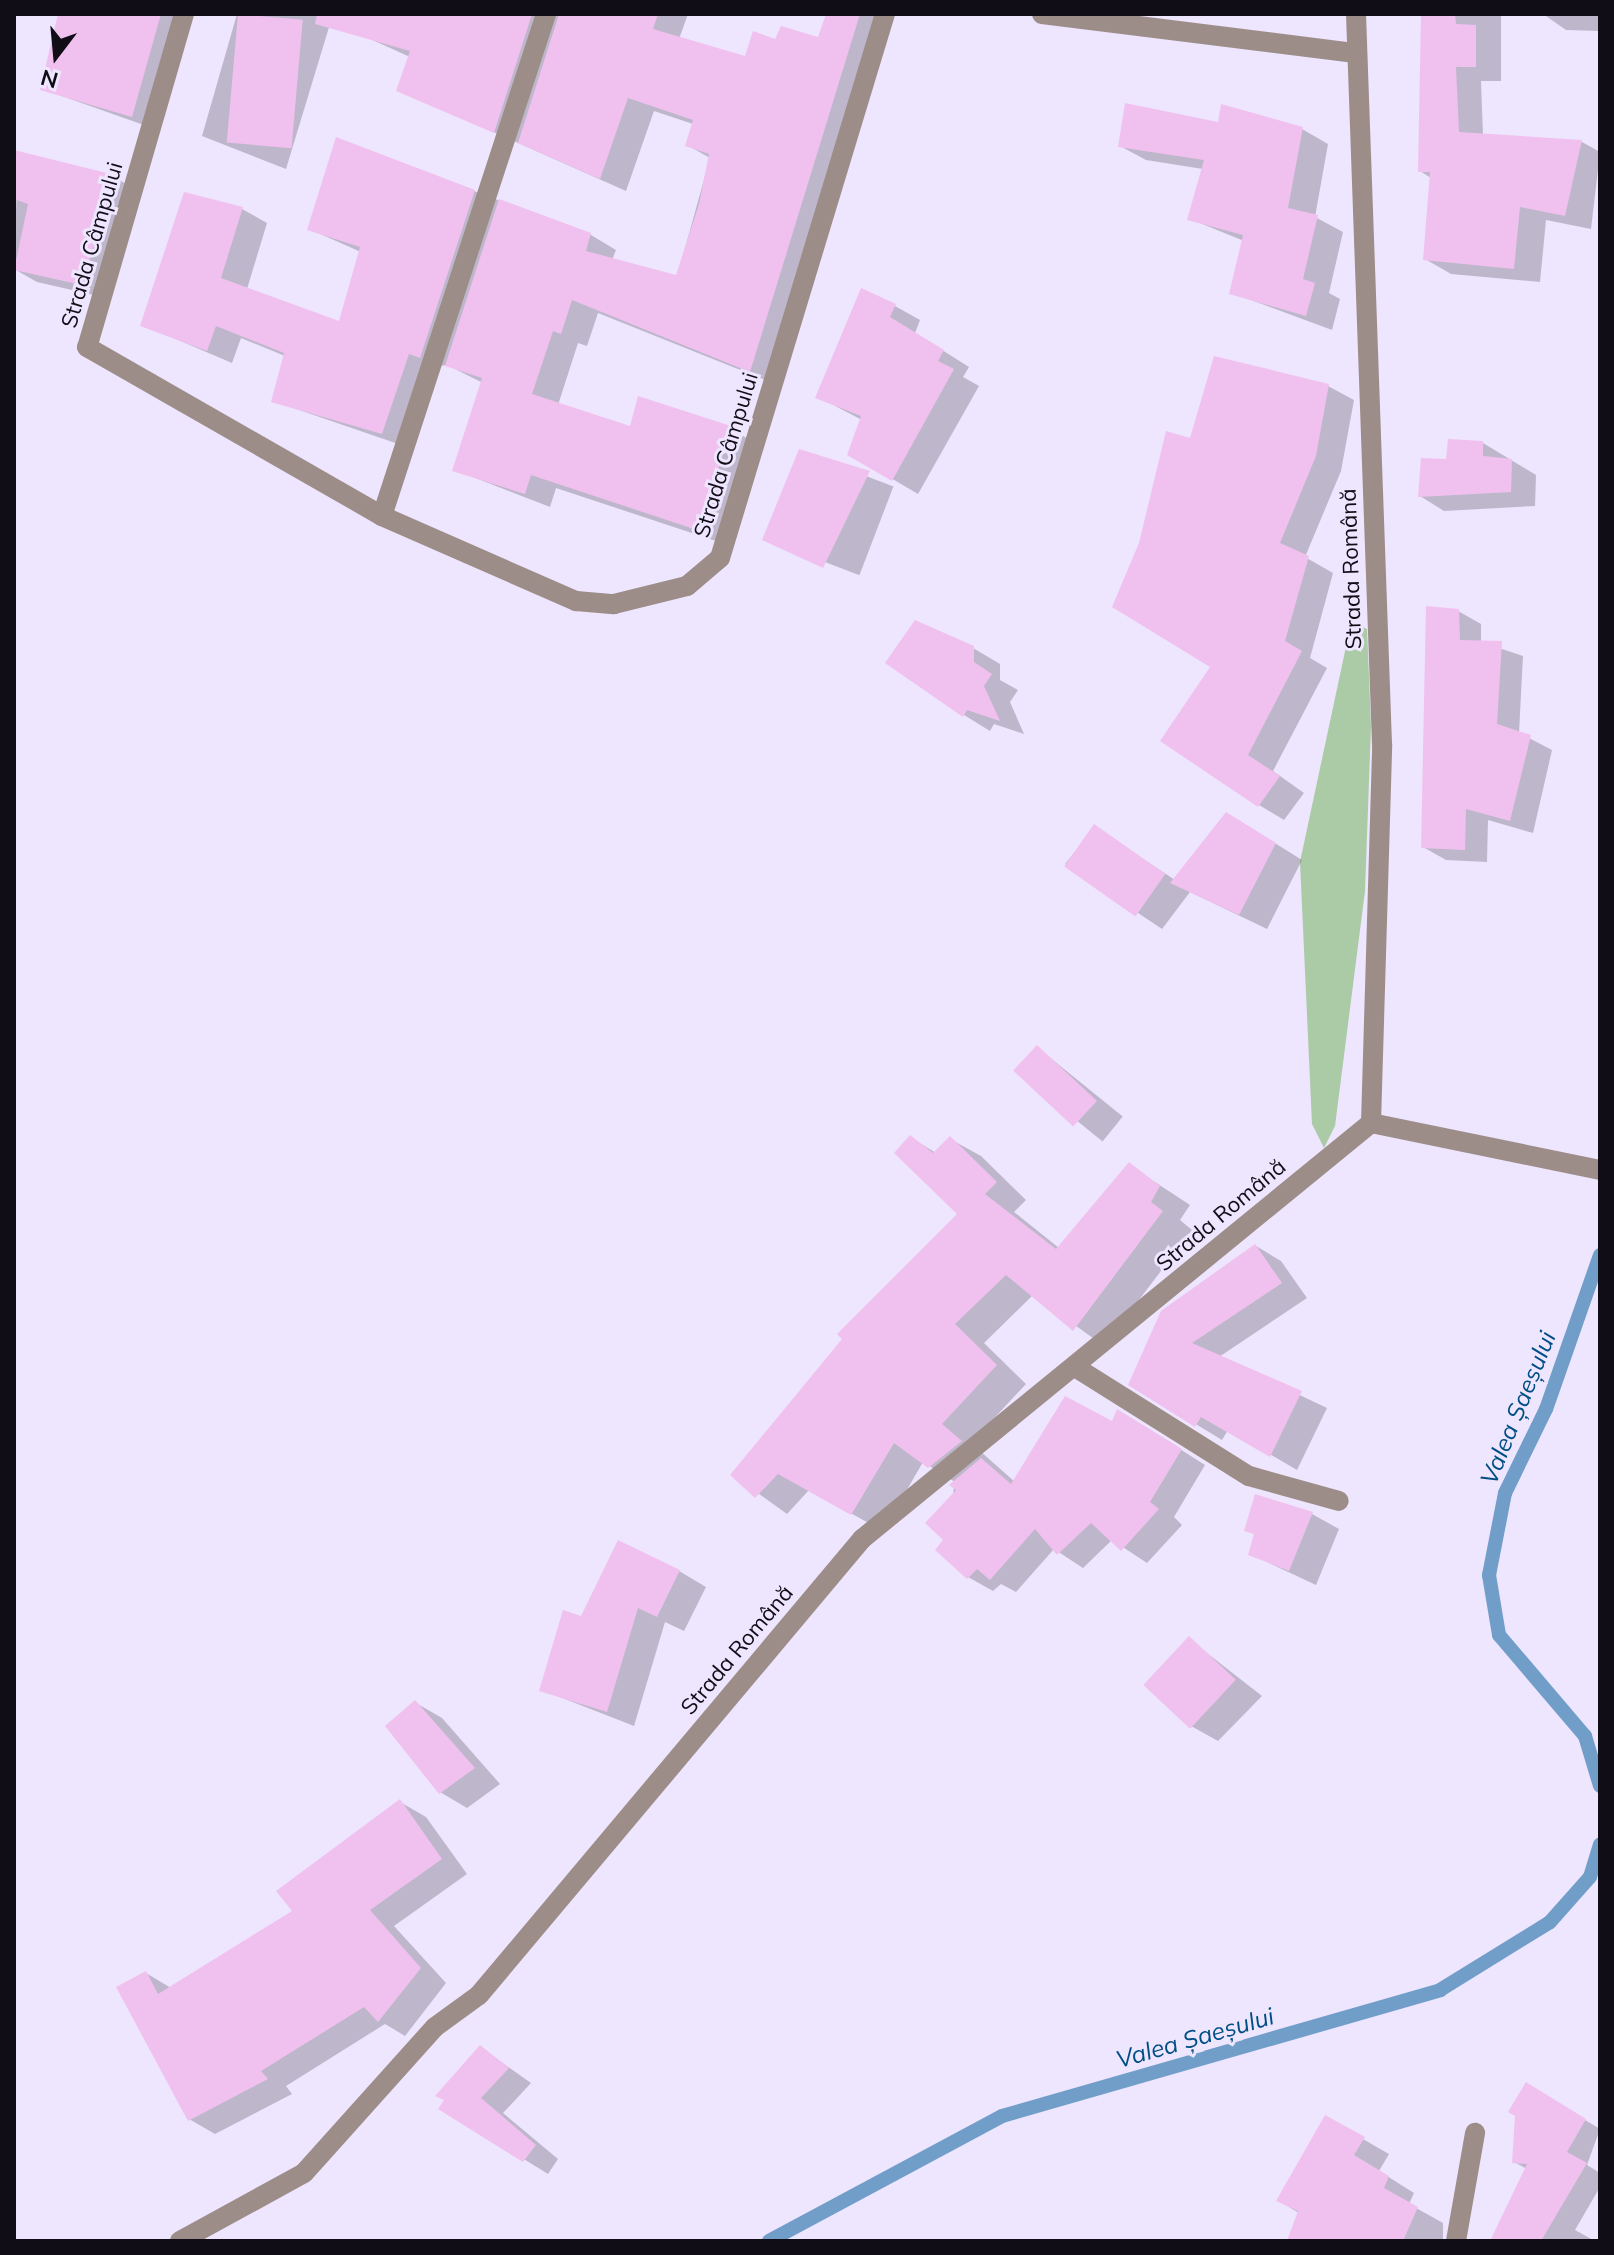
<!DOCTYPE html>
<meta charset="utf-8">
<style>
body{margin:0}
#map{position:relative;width:1614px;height:2255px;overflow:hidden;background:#eee5fe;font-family:Mulish,sans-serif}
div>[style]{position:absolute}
.green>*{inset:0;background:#abcaa6}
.shadow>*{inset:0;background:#0003;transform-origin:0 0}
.stream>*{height:14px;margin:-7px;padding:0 7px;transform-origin:7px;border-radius:7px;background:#709ec8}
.building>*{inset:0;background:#f0c1ee;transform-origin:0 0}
.minor>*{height:20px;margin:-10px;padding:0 10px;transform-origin:10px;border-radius:10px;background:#9c8d89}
span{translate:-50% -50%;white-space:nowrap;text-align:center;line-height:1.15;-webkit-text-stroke:6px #eee5fe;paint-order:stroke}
.street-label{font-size:22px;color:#110d17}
.water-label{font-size:24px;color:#004f84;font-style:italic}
.frame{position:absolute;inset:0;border:16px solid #110d17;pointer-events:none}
.north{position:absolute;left:16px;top:16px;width:80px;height:80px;-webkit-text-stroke:6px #eee5fe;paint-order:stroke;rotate:196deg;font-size:22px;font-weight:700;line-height:32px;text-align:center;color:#110d17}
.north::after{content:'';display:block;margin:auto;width:28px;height:36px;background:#110d17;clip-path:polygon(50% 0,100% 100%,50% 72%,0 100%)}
</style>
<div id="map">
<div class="green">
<i style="clip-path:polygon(1357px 624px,1367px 629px,1371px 726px,1365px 891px,1335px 1126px,1324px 1148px,1312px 1124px,1300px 862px,1347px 642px)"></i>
</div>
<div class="shadow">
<i style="clip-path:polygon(62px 14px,193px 14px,158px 130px,42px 89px)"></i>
<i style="clip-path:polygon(237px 14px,333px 14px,286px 169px,202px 136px)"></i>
<i style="clip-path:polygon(375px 14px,688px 14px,679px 39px,746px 58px,776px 41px,820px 39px,828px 14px,888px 14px,775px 384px,598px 313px,587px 346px,578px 343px,558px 405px,631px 429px,730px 428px,755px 443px,725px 544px,556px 488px,550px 507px,455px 470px,483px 383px,447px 365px,434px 367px,407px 447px,273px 401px,285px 356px,241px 338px,232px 363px,143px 325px,242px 209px,267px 223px,247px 289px,341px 323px,361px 252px,309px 229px,474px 191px,591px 235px,616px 250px,612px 260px,677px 277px,710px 158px,687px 145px,693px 124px,654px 111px,626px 191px,399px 90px,410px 57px,368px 38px)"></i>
<i style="clip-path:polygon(1423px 14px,1501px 14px,1501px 81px,1481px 81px,1483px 135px,1582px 142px,1600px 152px,1591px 229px,1546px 220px,1540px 282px,1451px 274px,1425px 259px,1431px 178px,1420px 171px)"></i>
<i style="clip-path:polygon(1543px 14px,1600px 14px,1600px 31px,1566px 30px)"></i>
<i style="clip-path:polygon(1220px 125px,1302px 129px,1328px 144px,1315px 217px,1343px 232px,1329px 293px,1340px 299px,1332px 330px,1232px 293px,1244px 241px,1190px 219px,1203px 169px,1146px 160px,1120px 146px)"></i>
<i style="clip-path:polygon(18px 153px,114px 177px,139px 191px,107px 298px,37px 282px,14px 269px)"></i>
<i style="clip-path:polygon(895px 306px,920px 320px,915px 333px,969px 367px,963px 377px,979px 386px,918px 494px,850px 454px,862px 420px,818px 397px)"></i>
<i style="clip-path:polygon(1328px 386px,1354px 400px,1341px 471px,1305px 557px,1333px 573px,1310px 658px,1327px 668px,1273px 771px,1304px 793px,1284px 820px,1259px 805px,1213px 667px,1192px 440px)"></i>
<i style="clip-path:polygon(1483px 443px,1536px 475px,1535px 506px,1444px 511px,1420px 496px,1448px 462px)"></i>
<i style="left:801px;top:451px;width:99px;height:95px;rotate:21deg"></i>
<i style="clip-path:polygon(1458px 611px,1481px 624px,1481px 642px,1523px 656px,1519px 733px,1552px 750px,1533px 833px,1488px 820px,1487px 862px,1446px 860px,1423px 847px)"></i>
<i style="clip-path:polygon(973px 648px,1000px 664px,1000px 680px,1018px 690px,1010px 702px,1024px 734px,994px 724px,990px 731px,964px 715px)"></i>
<i style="clip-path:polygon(1095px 827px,1175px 880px,1254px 830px,1302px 860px,1267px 929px,1190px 892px,1162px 929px,1065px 864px)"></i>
<i style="left:1038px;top:1048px;width:109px;height:32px;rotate:39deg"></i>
<i style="clip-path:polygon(910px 1137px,936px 1153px,950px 1139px,981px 1156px,1026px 1200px,1014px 1212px,1059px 1248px,1129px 1165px,1190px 1205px,1180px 1220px,1192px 1230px,1104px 1346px,1033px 1295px,984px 1343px,1026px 1384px,971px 1443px,1015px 1482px,1112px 1424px,1142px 1425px,1205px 1465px,1174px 1517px,1182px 1525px,1147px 1563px,1112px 1540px,1083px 1568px,1054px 1549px,1016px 1592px,1001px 1584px,993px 1591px,968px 1577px,945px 1540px,955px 1482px,923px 1462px,883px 1531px,809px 1490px,787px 1514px,733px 1475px,960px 1214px)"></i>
<i style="clip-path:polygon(1256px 1246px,1281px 1261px,1307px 1298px,1219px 1357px,1327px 1408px,1297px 1470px,1228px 1430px,1222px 1440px,1130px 1384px)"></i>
<i style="clip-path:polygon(1312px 1514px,1339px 1529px,1316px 1585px,1250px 1554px,1256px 1535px,1246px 1530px)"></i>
<i style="clip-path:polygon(679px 1571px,706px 1587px,684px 1631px,665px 1622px,634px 1726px,542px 1690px,582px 1618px)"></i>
<i style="clip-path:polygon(1189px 1639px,1262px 1696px,1218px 1741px,1191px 1726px)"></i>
<i style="clip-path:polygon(416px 1703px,442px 1718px,500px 1784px,467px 1808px,440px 1792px)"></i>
<i style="clip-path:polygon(400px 1802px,426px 1817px,467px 1874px,394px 1926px,446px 1983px,405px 2036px,385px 2024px,286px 2086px,292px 2094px,215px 2134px,189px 2119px,146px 1973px,171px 1988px,295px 1911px)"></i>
<i style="clip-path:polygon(480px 2047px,531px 2083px,503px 2113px,558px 2159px,548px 2174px,441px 2108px)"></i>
<i style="clip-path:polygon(1547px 2097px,1600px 2129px,1587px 2165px,1600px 2173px,1600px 2187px,1575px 2230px,1595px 2241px,1492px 2241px,1527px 2169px,1514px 2162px)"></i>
<i style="clip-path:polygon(1326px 2118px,1389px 2154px,1379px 2171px,1414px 2193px,1409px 2204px,1443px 2223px,1443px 2241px,1289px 2241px,1299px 2213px,1279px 2201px)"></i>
</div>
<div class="stream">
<i style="left:1600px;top:1255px;width:163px;rotate:109.3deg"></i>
<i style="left:1546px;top:1409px;width:93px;rotate:116deg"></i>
<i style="left:1505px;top:1493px;width:84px;rotate:101deg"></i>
<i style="left:1489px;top:1575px;width:61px;rotate:80.5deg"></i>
<i style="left:1499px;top:1635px;width:133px;rotate:49.6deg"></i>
<i style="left:1585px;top:1736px;width:52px;rotate:73.3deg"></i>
<i style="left:769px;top:2241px;width:264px;rotate:-28.2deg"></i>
<i style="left:1002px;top:2116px;width:456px;rotate:-16deg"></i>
<i style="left:1440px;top:1990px;width:129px;rotate:-31.7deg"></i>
<i style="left:1550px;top:1922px;width:60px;rotate:-48.4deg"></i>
<i style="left:1590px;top:1877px;width:34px;rotate:-73deg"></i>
</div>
<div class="building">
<i style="clip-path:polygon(58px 14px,161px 14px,132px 117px,40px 90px)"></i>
<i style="left:238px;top:14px;width:65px;height:129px;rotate:5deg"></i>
<i style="clip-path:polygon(317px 14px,532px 14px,494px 133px,396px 91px,410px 51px,315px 24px)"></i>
<i style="clip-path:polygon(559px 14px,658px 14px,653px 29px,745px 56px,753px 31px,775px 39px,781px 26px,818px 37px,826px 14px,860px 14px,750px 372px,572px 300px,561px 334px,553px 331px,532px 394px,630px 426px,638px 396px,731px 426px,700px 531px,531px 475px,525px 494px,452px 471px,482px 378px,445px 366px,499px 199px,591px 233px,586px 251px,676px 275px,699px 204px,709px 154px,685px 146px,693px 120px,628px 98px,600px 179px,518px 143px)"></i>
<i style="clip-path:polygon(1421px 14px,1455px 14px,1456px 24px,1476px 25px,1476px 67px,1456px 67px,1459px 132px,1582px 140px,1565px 216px,1520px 207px,1514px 269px,1423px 260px,1430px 172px,1418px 172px)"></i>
<i style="clip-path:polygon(1125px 103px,1218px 122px,1221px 104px,1303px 127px,1288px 208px,1318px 215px,1303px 279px,1315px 283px,1306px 316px,1229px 294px,1243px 235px,1187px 220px,1204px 160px,1118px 147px)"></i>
<i style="clip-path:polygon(336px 137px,475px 190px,420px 358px,409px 354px,382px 434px,271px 402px,284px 353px,216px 326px,207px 351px,140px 326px,184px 192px,243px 207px,221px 278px,339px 321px,360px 247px,307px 230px)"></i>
<i style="clip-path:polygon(14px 150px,115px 175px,82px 285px,14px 270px,28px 204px,14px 199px)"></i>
<i style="clip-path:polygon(861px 288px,896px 304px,890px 317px,944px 350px,938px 361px,954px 369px,892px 481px,847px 455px,861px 416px,815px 398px)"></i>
<i style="clip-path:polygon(1214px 356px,1329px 384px,1316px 456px,1280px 543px,1309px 556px,1285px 641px,1302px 651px,1248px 755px,1280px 776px,1258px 807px,1160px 741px,1210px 667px,1112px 607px,1139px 543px,1166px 431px,1190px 438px)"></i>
<i style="clip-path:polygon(1448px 439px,1483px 441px,1483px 456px,1512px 459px,1511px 492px,1418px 497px,1421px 458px,1446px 459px)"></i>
<i style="clip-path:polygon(799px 449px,870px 471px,823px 568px,762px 540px)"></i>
<i style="clip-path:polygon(1426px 606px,1459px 609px,1460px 640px,1502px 641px,1497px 724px,1531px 735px,1510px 821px,1466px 809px,1465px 850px,1421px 848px)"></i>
<i style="clip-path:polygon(915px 620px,974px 646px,974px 662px,992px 674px,984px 686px,1000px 721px,967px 710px,963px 717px,885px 663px)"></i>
<i style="clip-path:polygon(1226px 812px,1276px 843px,1239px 915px,1170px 883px)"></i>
<i style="left:1094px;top:824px;width:87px;height:52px;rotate:35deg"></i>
<i style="left:1037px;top:1045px;width:82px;height:35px;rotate:43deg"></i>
<i style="clip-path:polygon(910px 1135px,933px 1153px,950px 1136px,997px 1182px,985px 1194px,1056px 1249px,1129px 1162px,1160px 1186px,1151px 1202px,1163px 1211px,1073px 1331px,1006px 1275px,955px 1324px,997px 1365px,942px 1424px,962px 1441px,928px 1468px,894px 1443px,851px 1515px,778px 1474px,755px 1498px,730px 1475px,842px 1339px,837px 1334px,957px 1214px,894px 1153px)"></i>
<i style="clip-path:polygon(1255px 1244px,1282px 1283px,1192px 1343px,1302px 1391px,1270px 1457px,1201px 1417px,1195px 1427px,1128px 1385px,1161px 1311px)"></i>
<i style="clip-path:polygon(1065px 1396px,1112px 1421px,1117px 1409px,1182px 1449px,1150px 1502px,1159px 1509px,1121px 1551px,1091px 1523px,1057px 1555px,1035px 1529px,990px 1580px,977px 1569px,967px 1579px,935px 1550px,943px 1540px,925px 1523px,956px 1490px,949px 1485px,981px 1458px,1011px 1484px)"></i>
<i style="clip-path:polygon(1255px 1494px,1313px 1512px,1289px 1571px,1248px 1555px,1254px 1534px,1244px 1531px)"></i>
<i style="clip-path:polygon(618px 1540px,680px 1570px,657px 1617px,638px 1608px,607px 1712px,539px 1691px,563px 1610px,581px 1616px)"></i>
<i style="left:1189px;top:1636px;width:64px;height:67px;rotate:43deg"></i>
<i style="clip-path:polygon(415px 1700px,475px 1768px,439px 1794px,385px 1726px)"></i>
<i style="clip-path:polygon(400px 1799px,442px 1859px,370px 1910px,421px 1968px,378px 2022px,364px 2007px,261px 2071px,268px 2079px,188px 2121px,116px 1987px,146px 1971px,158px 1994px,292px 1911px,276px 1891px)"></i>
<i style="clip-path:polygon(480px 2045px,509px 2068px,481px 2098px,536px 2145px,523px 2162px,438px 2109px,444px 2100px,435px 2096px)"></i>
<i style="clip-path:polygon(1526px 2082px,1586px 2119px,1567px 2152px,1587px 2163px,1541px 2241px,1490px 2241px,1527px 2164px,1512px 2163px,1515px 2116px,1508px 2112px)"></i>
<i style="clip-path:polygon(1325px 2115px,1365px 2137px,1354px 2155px,1389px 2176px,1384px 2188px,1418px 2207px,1403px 2241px,1287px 2241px,1298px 2211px,1276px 2201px)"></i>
</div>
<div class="minor">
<i style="left:184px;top:14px;width:347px;rotate:106.2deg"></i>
<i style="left:87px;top:347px;width:340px;rotate:29.8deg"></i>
<i style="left:382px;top:516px;width:212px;rotate:23.7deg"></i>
<i style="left:576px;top:601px;width:38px;rotate:5deg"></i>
<i style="left:614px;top:604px;width:75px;rotate:-13.9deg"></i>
<i style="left:687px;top:586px;width:43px;rotate:-40.3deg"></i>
<i style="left:720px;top:558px;width:568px;rotate:-73.13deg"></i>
<i style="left:1042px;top:14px;width:316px;rotate:7.1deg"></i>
<i style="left:382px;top:516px;width:528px;rotate:-71.91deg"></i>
<i style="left:1371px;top:1123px;width:234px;rotate:11.6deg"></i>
<i style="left:1075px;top:1367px;width:205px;rotate:32.1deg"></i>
<i style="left:1249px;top:1476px;width:93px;rotate:15.5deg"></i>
<i style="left:180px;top:2241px;width:141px;rotate:-28.7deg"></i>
<i style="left:304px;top:2173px;width:196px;rotate:-48.1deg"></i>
<i style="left:435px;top:2027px;width:54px;rotate:-36deg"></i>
<i style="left:479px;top:1995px;width:596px;rotate:-49.97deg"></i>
<i style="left:862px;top:1539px;width:657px;rotate:-39.26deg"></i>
<i style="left:1371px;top:1123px;width:379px;rotate:-88.3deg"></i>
<i style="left:1382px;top:744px;width:730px;rotate:-92.04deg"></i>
<i style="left:1456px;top:2241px;width:110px;rotate:-80deg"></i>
</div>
<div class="street-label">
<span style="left:92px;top:245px;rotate:-74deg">Strada Câmpului</span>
<span style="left:726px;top:455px;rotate:-73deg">Strada Câmpului</span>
<span style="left:1351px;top:569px;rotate:-92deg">Strada Română</span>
<span style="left:1221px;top:1215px;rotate:-40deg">Strada Română</span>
<span style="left:737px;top:1650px;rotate:-50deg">Strada Română</span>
</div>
<div class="water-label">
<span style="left:1518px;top:1408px;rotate:-68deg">Valea Șaeșului</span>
<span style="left:1195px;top:2038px;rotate:-16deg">Valea Șaeșului</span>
</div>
<div class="frame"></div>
<div class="north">N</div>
</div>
